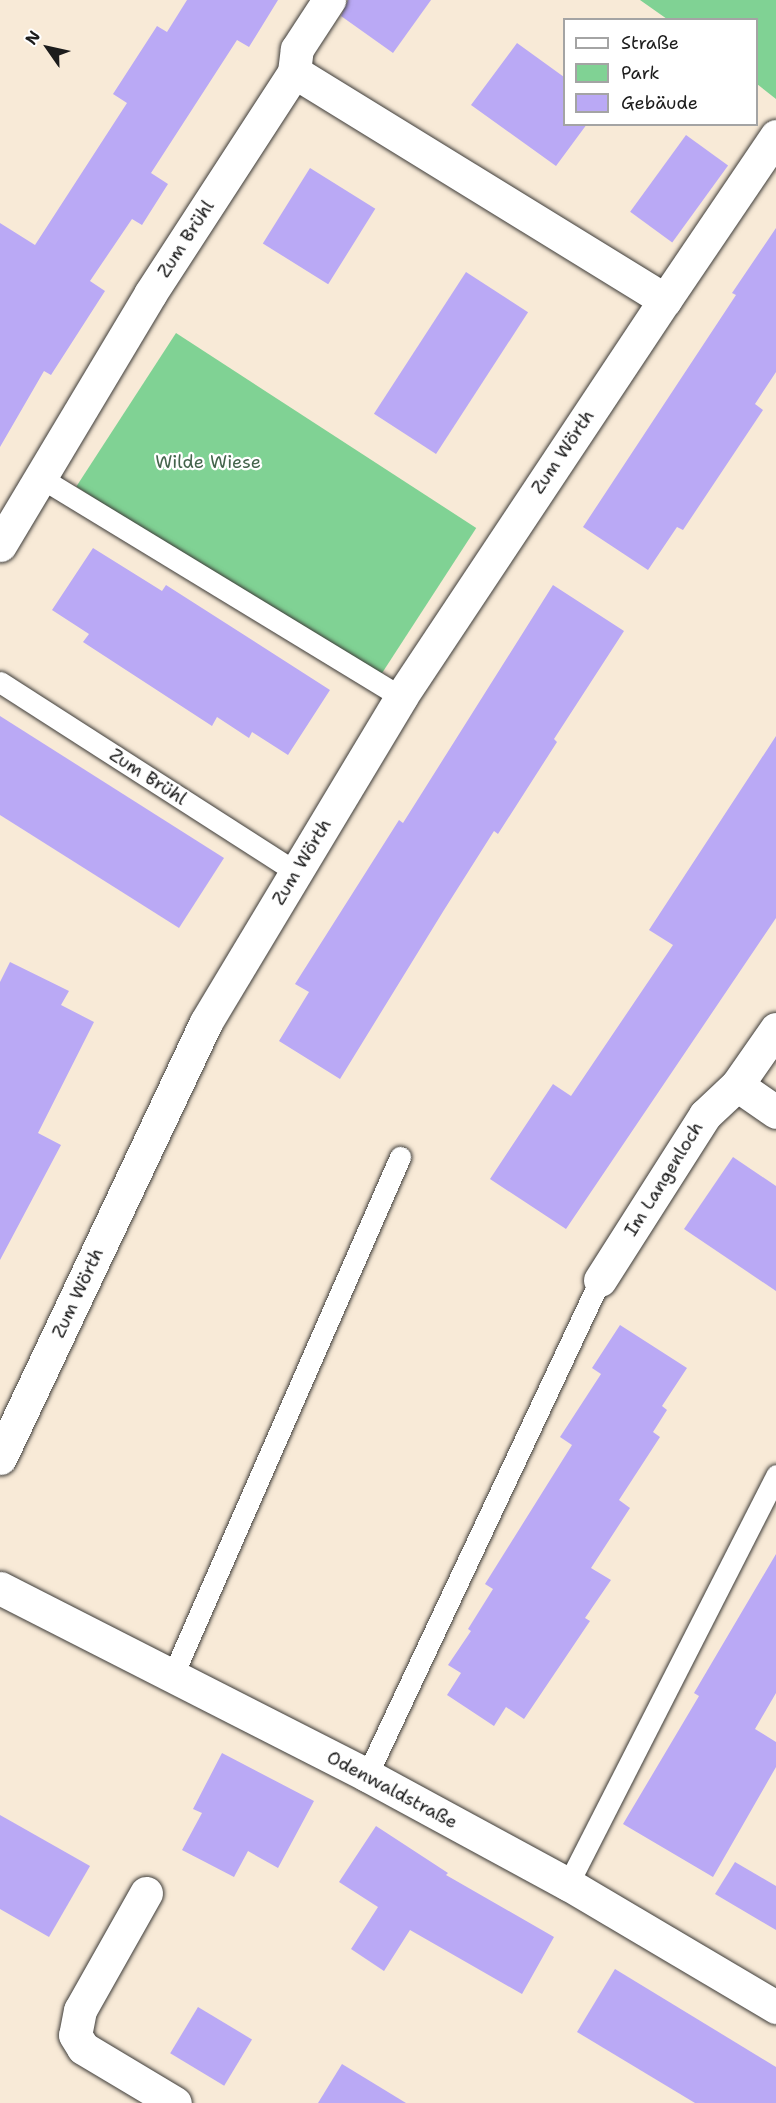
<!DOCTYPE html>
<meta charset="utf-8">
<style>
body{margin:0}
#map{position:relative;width:776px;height:2103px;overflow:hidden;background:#f8ead7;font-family:"Shantell Sans",sans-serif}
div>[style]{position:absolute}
.green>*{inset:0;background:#80d294;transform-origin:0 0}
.building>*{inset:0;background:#baa9f5;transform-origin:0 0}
.roads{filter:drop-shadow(0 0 2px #3d3b38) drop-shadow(0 0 2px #3d3b38)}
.lane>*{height:21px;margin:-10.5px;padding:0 10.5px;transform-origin:10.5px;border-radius:10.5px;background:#fff}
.street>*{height:33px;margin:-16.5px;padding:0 16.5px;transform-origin:16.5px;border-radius:16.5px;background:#fff}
span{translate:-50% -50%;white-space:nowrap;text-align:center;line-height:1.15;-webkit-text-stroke:4.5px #fff;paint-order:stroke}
.street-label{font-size:18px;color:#1c1c1c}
.park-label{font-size:18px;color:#44654c}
.legend{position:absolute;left:563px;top:18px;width:195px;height:108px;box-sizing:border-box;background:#fff;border:2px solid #a4a4a4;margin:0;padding:8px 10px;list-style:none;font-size:18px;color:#1c1c1c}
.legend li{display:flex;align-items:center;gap:12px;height:30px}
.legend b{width:30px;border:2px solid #a4a4a4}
.north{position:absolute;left:18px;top:18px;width:60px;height:60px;-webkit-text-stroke:4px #fff;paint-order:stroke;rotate:304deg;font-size:16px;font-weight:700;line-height:24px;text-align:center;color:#1c1c1c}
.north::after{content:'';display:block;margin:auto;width:21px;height:27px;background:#1c1c1c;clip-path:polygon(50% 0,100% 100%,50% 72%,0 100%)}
</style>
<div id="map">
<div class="green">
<i style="clip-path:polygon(640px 0,776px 0,776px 99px,757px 84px,756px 20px,667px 19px)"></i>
<i style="left:176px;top:333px;width:358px;height:183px;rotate:33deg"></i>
</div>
<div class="building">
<i style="clip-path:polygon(187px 0,278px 0,249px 47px,237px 40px,151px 173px,168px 184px,142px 225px,132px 219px,90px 281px,105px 291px,51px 375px,44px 371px,0 447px,0 223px,35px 245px,127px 103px,113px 94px,157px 26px,167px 32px)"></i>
<i style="clip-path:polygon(348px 0,431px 0,393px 53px,341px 16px)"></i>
<i style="clip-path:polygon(517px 43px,564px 77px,564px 124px,587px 124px,556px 166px,471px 105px)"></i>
<i style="left:686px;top:135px;width:52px;height:95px;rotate:36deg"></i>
<i style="left:310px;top:168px;width:77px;height:89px;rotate:32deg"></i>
<i style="clip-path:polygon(776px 228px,776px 372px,755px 404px,763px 410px,683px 530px,677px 527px,648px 570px,583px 527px,736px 295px,732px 293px)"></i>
<i style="left:466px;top:272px;width:74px;height:169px;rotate:33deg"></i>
<i style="clip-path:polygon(93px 548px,162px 591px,166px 585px,330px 690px,288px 755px,252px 732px,249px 738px,217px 717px,212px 726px,83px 642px,89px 634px,52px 610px)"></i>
<i style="clip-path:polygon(553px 585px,624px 631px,554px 739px,557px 742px,498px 834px,494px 831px,444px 910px,340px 1079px,279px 1041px,309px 992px,295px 984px,399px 820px,403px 823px)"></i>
<i style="clip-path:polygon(0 716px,224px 858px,179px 928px,0 815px)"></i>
<i style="clip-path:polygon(776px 736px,776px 918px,566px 1229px,490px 1179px,553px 1084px,571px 1096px,673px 945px,649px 930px)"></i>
<i style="clip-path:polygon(10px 962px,69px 991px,61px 1005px,94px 1022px,38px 1133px,61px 1145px,0 1260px,0 982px)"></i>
<i style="clip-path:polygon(733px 1157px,776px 1186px,776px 1291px,684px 1229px)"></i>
<i style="clip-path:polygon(620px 1325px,687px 1368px,662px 1406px,667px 1410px,653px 1432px,660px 1437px,619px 1500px,630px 1508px,591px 1568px,611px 1580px,585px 1618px,590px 1621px,524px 1719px,506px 1707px,494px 1726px,447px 1695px,461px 1673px,448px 1665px,471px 1631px,468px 1629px,493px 1589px,485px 1584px,572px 1445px,560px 1437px,601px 1374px,592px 1368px)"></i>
<i style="clip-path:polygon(776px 1554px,776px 1693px,755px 1729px,776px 1742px,776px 1767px,713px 1877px,623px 1824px,699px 1696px,694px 1693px)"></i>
<i style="clip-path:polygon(222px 1753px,314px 1801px,278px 1868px,248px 1851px,234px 1877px,182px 1850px,202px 1813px,193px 1809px)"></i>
<i style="clip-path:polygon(0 1815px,90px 1866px,49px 1937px,0 1909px)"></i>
<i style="clip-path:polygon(376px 1826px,448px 1873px,446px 1875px,554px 1937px,522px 1994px,410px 1930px,384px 1971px,351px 1949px,378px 1907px,339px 1882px)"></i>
<i style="clip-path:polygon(735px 1862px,776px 1886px,776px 1930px,715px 1894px)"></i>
<i style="clip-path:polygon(615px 1969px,776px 2067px,776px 2103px,695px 2103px,577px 2032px)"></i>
<i style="left:198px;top:2007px;width:63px;height:54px;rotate:31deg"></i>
<i style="clip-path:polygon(342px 2064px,406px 2103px,318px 2103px)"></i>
</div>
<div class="roads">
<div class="lane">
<i style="left:41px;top:478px;width:421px;rotate:31.3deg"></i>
<i style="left:0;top:682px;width:352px;rotate:32.7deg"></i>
<i style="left:172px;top:1677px;width:568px;rotate:-66.32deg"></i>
<i style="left:367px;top:1775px;width:547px;rotate:-64.79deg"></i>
<i style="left:568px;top:1884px;width:459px;rotate:-63deg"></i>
</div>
<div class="street">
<i style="left:665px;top:300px;width:198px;rotate:-55.9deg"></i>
<i style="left:0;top:545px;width:292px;rotate:-59.1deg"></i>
<i style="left:150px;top:294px;width:265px;rotate:-57deg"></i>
<i style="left:294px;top:72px;width:23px;rotate:-83deg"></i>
<i style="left:297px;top:49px;width:59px;rotate:-56.9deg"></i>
<i style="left:776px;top:1029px;width:68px;rotate:124.9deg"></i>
<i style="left:737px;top:1085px;width:47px;rotate:34.7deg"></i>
<i style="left:600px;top:1280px;width:196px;rotate:-57.5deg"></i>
<i style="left:705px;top:1115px;width:44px;rotate:-43.2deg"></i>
<i style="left:0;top:1458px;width:482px;rotate:-64.7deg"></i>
<i style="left:206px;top:1022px;width:379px;rotate:-59deg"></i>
<i style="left:401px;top:697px;width:477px;rotate:-56.4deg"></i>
<i style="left:665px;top:300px;width:435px;rotate:-148.4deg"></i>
<i style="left:0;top:1588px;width:412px;rotate:27deg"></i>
<i style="left:367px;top:1775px;width:229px;rotate:28.5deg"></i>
<i style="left:568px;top:1884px;width:242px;rotate:30.6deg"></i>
<i style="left:146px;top:1893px;width:134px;rotate:119.4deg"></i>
<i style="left:80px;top:2010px;width:25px;rotate:101deg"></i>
<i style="left:75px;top:2035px;width:15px;rotate:58deg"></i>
<i style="left:83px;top:2048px;width:107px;rotate:30.9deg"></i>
</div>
</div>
<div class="street-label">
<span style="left:186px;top:239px;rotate:-57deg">Zum Brühl</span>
<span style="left:563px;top:452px;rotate:-56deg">Zum Wörth</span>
<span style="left:148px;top:777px;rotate:33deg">Zum Brühl</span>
<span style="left:302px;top:862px;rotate:-59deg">Zum Wörth</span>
<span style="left:664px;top:1179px;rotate:-58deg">Im Langenloch</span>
<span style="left:78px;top:1293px;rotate:-65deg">Zum Wörth</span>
<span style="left:392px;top:1790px;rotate:28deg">Odenwaldstraße</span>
</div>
<div class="park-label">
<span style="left:208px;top:462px">Wilde Wiese</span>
</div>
<ul class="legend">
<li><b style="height:8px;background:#fff"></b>Straße</li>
<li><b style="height:16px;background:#80d294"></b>Park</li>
<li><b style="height:16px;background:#baa9f5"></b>Gebäude</li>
</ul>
<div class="north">N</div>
</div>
